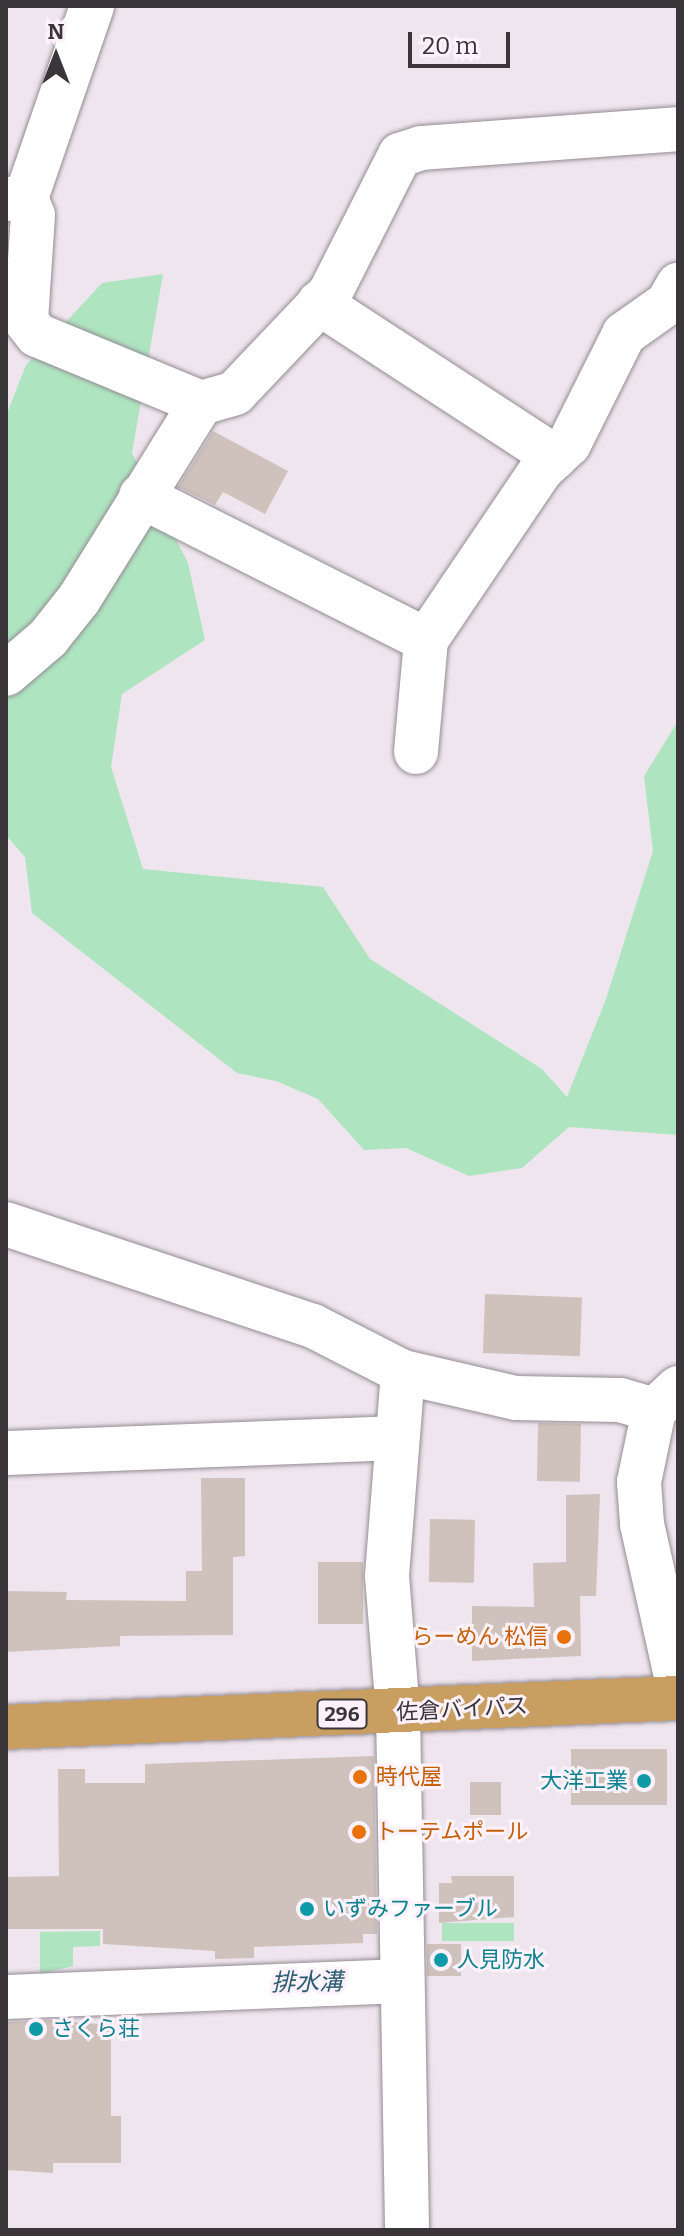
<!DOCTYPE html>
<meta charset="utf-8">
<style>
body{margin:0}
#map{position:relative;width:684px;height:2236px;overflow:hidden;background:#efe5ee;font-family:Bitter,"Noto Sans JP",serif}
div>[style]{position:absolute}
.green>*{inset:0;background:#aee5c0;transform-origin:0 0}
.building>*{inset:0;background:#cfc2bd;transform-origin:0 0}
.roads{filter:drop-shadow(0 0 2px #948b93) drop-shadow(0 0 2px #948b93)}
.minor>*{height:44px;margin:-22px;padding:0 22px;transform-origin:22px;border-radius:22px;background:#fff}
.highway>*{height:44px;margin:-22px;padding:0 22px;transform-origin:22px;border-radius:22px;background:#c99e61}
.dots>*{width:22px;height:22px;translate:-50% -50%;box-sizing:border-box;border:4px solid #fdf2fb;border-radius:50%}
span{translate:-50% -50%;white-space:nowrap;text-align:center;line-height:1.15;-webkit-text-stroke:6px #fdf2fb;paint-order:stroke}
.shield-label span{padding:2px 6px;background:#fdf2fb;border:2px solid;border-radius:6px;-webkit-text-stroke-width:0}
.shield-label{font-size:20px;color:#393538;font-weight:700}
.food-label{font-size:22px;color:#c56008}
.right{translate:-100% -50%;text-align:right}
.left{translate:0 -50%;text-align:left}
.street-label{font-size:22px;color:#393538}
.culture-label{font-size:22px;color:#0d838f}
.water-label{font-size:24px;color:#2d5d71;font-style:italic}
.frame{position:absolute;inset:0;border:8px solid #393538;pointer-events:none}
.north{position:absolute;left:16px;top:16px;width:80px;height:80px;-webkit-text-stroke:6px #fdf2fb;paint-order:stroke;rotate:0deg;font-size:22px;font-weight:700;line-height:32px;text-align:center;color:#393538}
.north::after{content:'';display:block;margin:auto;width:28px;height:36px;background:#393538;clip-path:polygon(50% 0,100% 100%,50% 72%,0 100%)}
.scale{position:absolute;left:408px;top:32px;width:102px;height:36px;box-sizing:border-box;border:4px solid #393538;border-top:0;padding-left:10px;font-size:24px;line-height:28px;white-space:nowrap;color:#393538;-webkit-text-stroke:6px #fdf2fb;paint-order:stroke}
</style>
<div id="map">
<div class="green">
<i style="clip-path:polygon(163px 274px,132px 453px,188px 563px,205px 640px,122px 694px,111px 767px,143px 869px,323px 887px,370px 959px,542px 1069px,567px 1097px,606px 999px,653px 851px,644px 776px,678px 721px,678px 1135px,569px 1127px,522px 1168px,469px 1176px,406px 1148px,364px 1150px,318px 1099px,276px 1081px,237px 1073px,32px 913px,25px 857px,6px 835px,6px 416px,26px 365px,102px 283px)"></i>
<i style="left:514px;top:1923px;width:18px;height:72px;rotate:90deg"></i>
<i style="clip-path:polygon(100px 1931px,100px 1946px,73px 1947px,73px 1966px,40px 1974px,40px 1932px)"></i>
</div>
<div class="building">
<i style="clip-path:polygon(213px 431px,288px 471px,265px 514px,223px 492px,215px 505px,178px 487px)"></i>
<i style="left:485px;top:1294px;width:97px;height:59px;rotate:2deg"></i>
<i style="left:538px;top:1423px;width:43px;height:58px;rotate:1deg"></i>
<i style="clip-path:polygon(201px 1478px,245px 1478px,245px 1556px,233px 1557px,233px 1635px,120px 1636px,120px 1646px,6px 1652px,6px 1591px,67px 1592px,66px 1600px,186px 1601px,186px 1571px,202px 1571px)"></i>
<i style="clip-path:polygon(600px 1494px,596px 1596px,580px 1596px,581px 1656px,472px 1661px,472px 1606px,534px 1607px,533px 1563px,566px 1562px,566px 1495px)"></i>
<i style="left:430px;top:1519px;width:45px;height:63px;rotate:1deg"></i>
<i style="left:318px;top:1562px;width:45px;height:62px"></i>
<i style="left:571px;top:1749px;width:96px;height:56px"></i>
<i style="clip-path:polygon(374px 1756px,377px 1934px,363px 1934px,363px 1943px,254px 1947px,254px 1958px,215px 1959px,215px 1951px,103px 1944px,103px 1929px,6px 1929px,6px 1877px,59px 1876px,58px 1769px,85px 1769px,85px 1783px,145px 1783px,145px 1764px)"></i>
<i style="left:470px;top:1782px;width:31px;height:33px"></i>
<i style="clip-path:polygon(451px 1876px,514px 1876px,514px 1917px,439px 1923px,439px 1883px,452px 1883px)"></i>
<i style="left:427px;top:1944px;width:34px;height:32px"></i>
<i style="clip-path:polygon(51px 2020px,111px 2025px,111px 2116px,121px 2116px,121px 2163px,53px 2163px,53px 2173px,6px 2170px,6px 2022px)"></i>
</div>
<div class="roads">
<div class="minor">
<i style="left:26px;top:198px;width:203px;rotate:-71deg"></i>
<i style="left:6px;top:199px;width:20px;rotate:-3deg"></i>
<i style="left:26px;top:198px;width:18px;rotate:68deg"></i>
<i style="left:33px;top:215px;width:106px;rotate:93.8deg"></i>
<i style="left:26px;top:321px;width:18px;rotate:52deg"></i>
<i style="left:37px;top:335px;width:178px;rotate:22.5deg"></i>
<i style="left:201px;top:403px;width:231px;rotate:121.9deg"></i>
<i style="left:79px;top:599px;width:50px;rotate:128.5deg"></i>
<i style="left:48px;top:638px;width:55px;rotate:139.4deg"></i>
<i style="left:319px;top:303px;width:282px;rotate:33.1deg"></i>
<i style="left:201px;top:403px;width:35px;rotate:-16deg"></i>
<i style="left:235px;top:393px;width:138px;rotate:-46.5deg"></i>
<i style="left:330px;top:293px;width:155px;rotate:-63.1deg"></i>
<i style="left:400px;top:155px;width:22px;rotate:-18deg"></i>
<i style="left:421px;top:148px;width:258px;rotate:-4.2deg"></i>
<i style="left:141px;top:496px;width:319px;rotate:26.8deg"></i>
<i style="left:416px;top:752px;width:112px;rotate:-84.9deg"></i>
<i style="left:426px;top:640px;width:205px;rotate:-55.9deg"></i>
<i style="left:541px;top:470px;width:38px;rotate:-43deg"></i>
<i style="left:569px;top:444px;width:123px;rotate:-63.4deg"></i>
<i style="left:624px;top:334px;width:54px;rotate:-35.2deg"></i>
<i style="left:668px;top:303px;width:21px;rotate:-61deg"></i>
<i style="left:6px;top:1224px;width:324px;rotate:18.4deg"></i>
<i style="left:313px;top:1326px;width:101px;rotate:27.1deg"></i>
<i style="left:403px;top:1372px;width:116px;rotate:13deg"></i>
<i style="left:516px;top:1398px;width:104px;rotate:1.1deg"></i>
<i style="left:620px;top:1400px;width:35px;rotate:16deg"></i>
<i style="left:403px;top:1372px;width:205px;rotate:94.5deg"></i>
<i style="left:387px;top:1576px;width:136px;rotate:85.4deg"></i>
<i style="left:398px;top:1712px;width:518px;rotate:89deg"></i>
<i style="left:678px;top:1388px;width:33px;rotate:137deg"></i>
<i style="left:654px;top:1410px;width:74px;rotate:101.8deg"></i>
<i style="left:639px;top:1482px;width:42px;rotate:85.9deg"></i>
<i style="left:642px;top:1524px;width:165px;rotate:77.4deg"></i>
<i style="left:6px;top:1453px;width:390px;rotate:-2.2deg"></i>
<i style="left:6px;top:1997px;width:393px;rotate:-2.3deg"></i>
</div>
<div class="highway">
<i style="left:6px;top:1727px;width:673px;rotate:-2.47deg"></i>
</div>
</div>
<div class="dots">
<i style="left:564px;top:1637px;background:#e8710a"></i>
<i style="left:360px;top:1777px;background:#e8710a"></i>
<i style="left:644px;top:1781px;background:#0f9aa8"></i>
<i style="left:359px;top:1832px;background:#e8710a"></i>
<i style="left:307px;top:1909px;background:#0f9aa8"></i>
<i style="left:441px;top:1960px;background:#0f9aa8"></i>
<i style="left:36px;top:2029px;background:#0f9aa8"></i>
</div>
<div class="shield-label">
<span style="left:342px;top:1714px">296</span>
</div>
<div class="food-label">
<span class="right" style="left:548px;top:1637px">らーめん 松信</span>
<span class="left" style="left:376px;top:1777px">時代屋</span>
<span class="left" style="left:375px;top:1832px">トーテムポール</span>
</div>
<div class="street-label">
<span style="left:462px;top:1709px;rotate:-3deg">佐倉バイパス</span>
</div>
<div class="culture-label">
<span class="right" style="left:628px;top:1781px">大洋工業</span>
<span class="left" style="left:323px;top:1909px">いずみファーブル</span>
<span class="left" style="left:457px;top:1960px">人見防水</span>
<span class="left" style="left:52px;top:2029px">さくら荘</span>
</div>
<div class="water-label">
<span style="left:307px;top:1983px;rotate:-1deg">排水溝</span>
</div>
<div class="frame"></div>
<div class="north">N</div>
<div class="scale">20 m</div>
</div>
